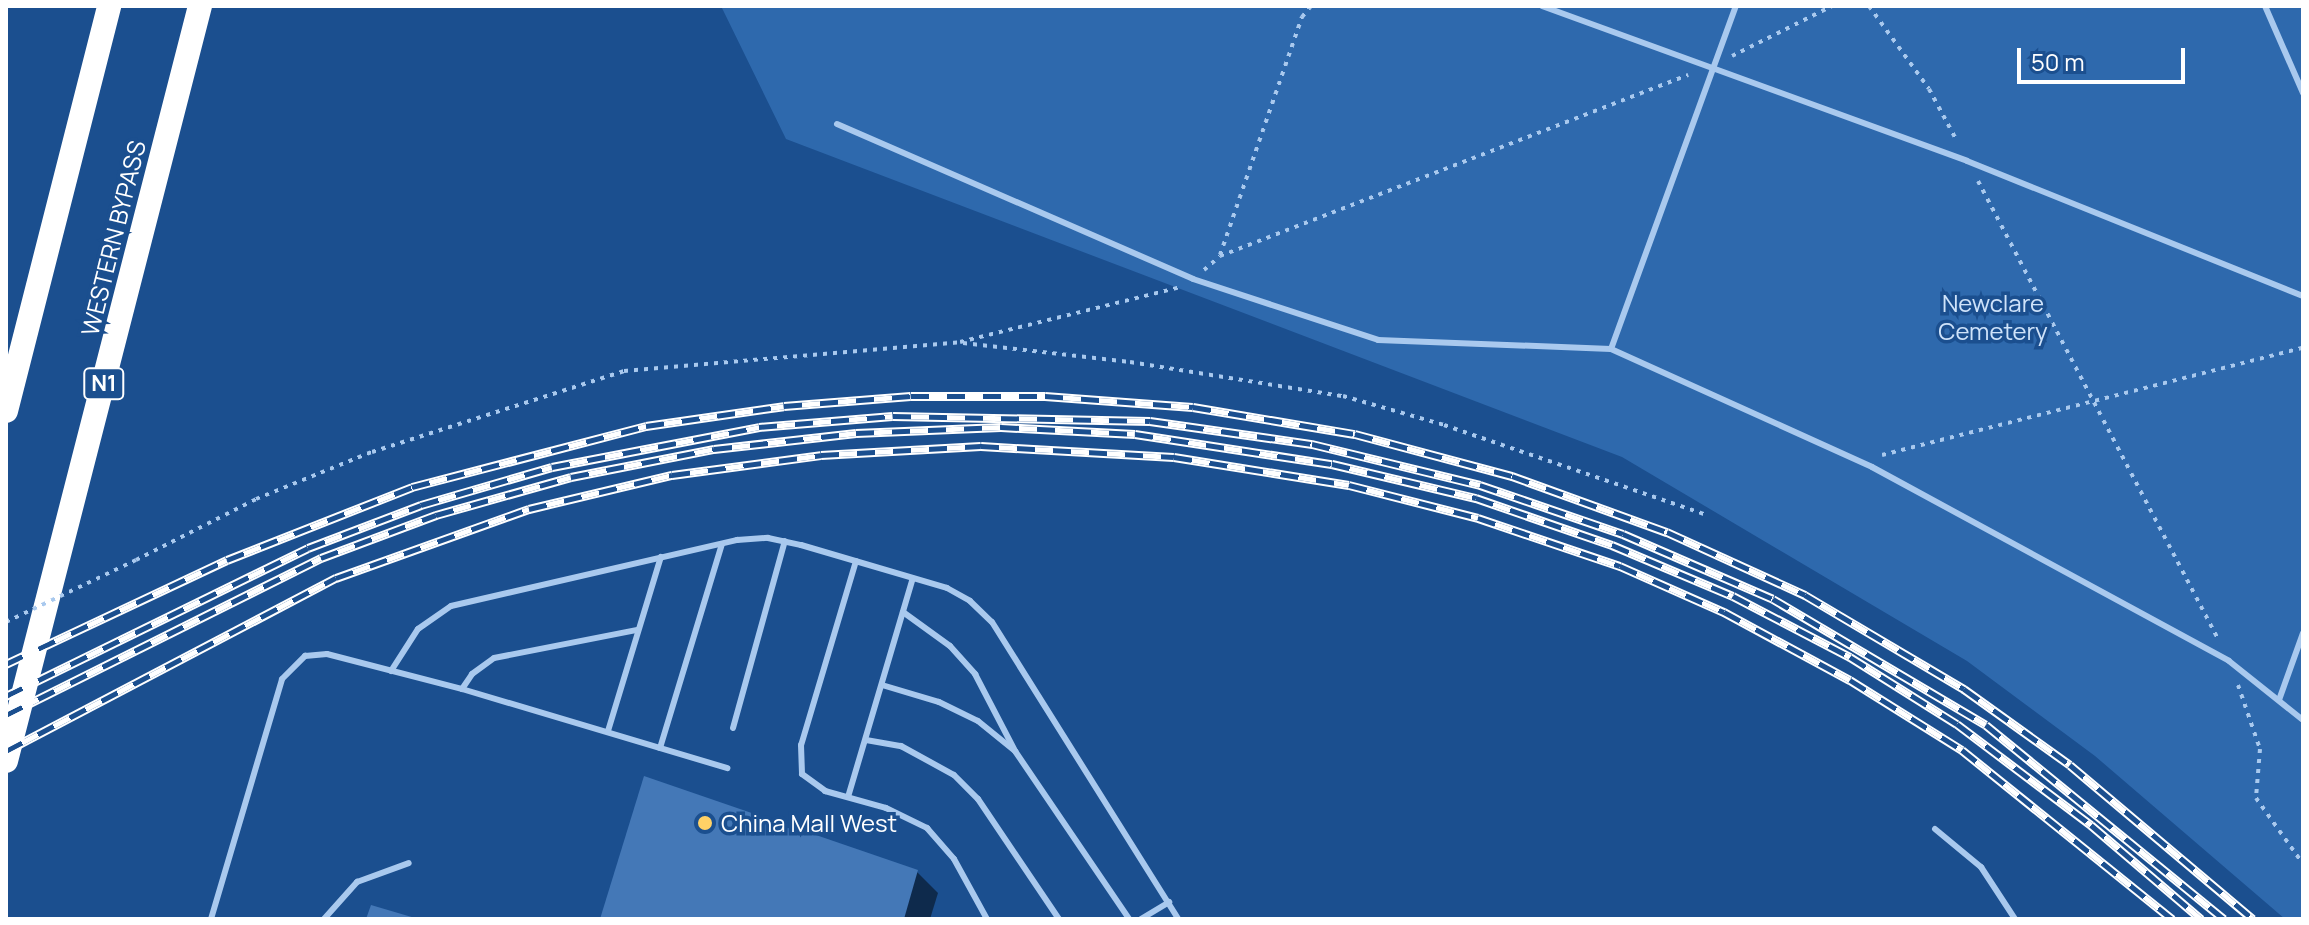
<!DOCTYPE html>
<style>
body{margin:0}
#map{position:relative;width:2309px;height:925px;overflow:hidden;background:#1b4f8f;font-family:Manrope,sans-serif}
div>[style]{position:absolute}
.green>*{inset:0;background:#2e69ad}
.shadow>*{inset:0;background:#0007}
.building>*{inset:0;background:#4478b7}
.path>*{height:4px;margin-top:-2px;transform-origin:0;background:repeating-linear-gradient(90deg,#a9c9ee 0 4px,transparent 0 10px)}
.lane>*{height:6px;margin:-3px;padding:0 3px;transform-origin:3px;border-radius:3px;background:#a9c9ee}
.highway>*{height:24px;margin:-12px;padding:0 12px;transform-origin:12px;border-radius:12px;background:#fff}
.rail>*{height:9px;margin-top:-4.5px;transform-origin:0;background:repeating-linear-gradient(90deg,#1b4f8f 0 18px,#fff 0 36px);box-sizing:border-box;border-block:2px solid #fff}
.path-bridge>*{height:4px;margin-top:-2px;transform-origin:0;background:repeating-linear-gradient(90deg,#a9c9ee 0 4px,transparent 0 10px)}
.dots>*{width:22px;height:22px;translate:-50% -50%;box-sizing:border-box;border:4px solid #1b4f8f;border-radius:50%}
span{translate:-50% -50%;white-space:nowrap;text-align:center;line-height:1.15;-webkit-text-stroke:7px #1b4f8f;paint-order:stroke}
.shield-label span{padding:2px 6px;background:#1b4f8f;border:2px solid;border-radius:6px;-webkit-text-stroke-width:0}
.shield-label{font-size:22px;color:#fff;font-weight:700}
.street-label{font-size:24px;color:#fff}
.park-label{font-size:24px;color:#cfe3fa}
.poi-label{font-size:24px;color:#fff}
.left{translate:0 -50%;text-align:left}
.frame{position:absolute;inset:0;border:8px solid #fff;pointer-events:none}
.scale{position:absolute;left:2017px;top:48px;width:168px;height:36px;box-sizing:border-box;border:4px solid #fff;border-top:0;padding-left:10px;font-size:24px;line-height:28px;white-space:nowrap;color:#fff;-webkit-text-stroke:6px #1b4f8f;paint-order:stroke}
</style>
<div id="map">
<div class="green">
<i style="clip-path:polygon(721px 6px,2303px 6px,2303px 919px,2285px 919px,2095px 756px,1967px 661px,1622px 457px,786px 139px)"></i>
</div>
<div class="shadow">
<i style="clip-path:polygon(917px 872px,938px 893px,930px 919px,602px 919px)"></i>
</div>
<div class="building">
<i style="clip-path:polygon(644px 776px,918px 870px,904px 919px,600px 919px)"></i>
<i style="clip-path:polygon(371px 905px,415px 918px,415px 919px,366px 919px)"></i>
</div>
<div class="path">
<i style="left:1869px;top:6px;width:102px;rotate:54.1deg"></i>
<i style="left:1929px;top:89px;width:59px;rotate:61.7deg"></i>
<i style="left:1732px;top:56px;width:112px;rotate:-26.6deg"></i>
<i style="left:1978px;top:181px;width:515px;rotate:62.34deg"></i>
<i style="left:1220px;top:255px;width:252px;rotate:-71deg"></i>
<i style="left:1302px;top:17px;width:14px;rotate:-51deg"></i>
<i style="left:1204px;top:270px;width:21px;rotate:-41deg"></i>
<i style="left:1220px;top:256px;width:502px;rotate:-21.14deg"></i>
<i style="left:963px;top:343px;width:168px;rotate:6.5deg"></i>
<i style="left:1130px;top:362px;width:216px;rotate:9.1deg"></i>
<i style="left:1343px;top:396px;width:105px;rotate:16deg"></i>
<i style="left:1444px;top:425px;width:275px;rotate:18.9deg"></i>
<i style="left:1882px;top:455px;width:434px;rotate:-14.3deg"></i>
<i style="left:136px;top:560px;width:135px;rotate:-26.9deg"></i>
<i style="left:256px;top:499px;width:125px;rotate:-22.1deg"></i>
<i style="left:372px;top:452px;width:265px;rotate:-17.8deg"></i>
<i style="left:624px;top:371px;width:337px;rotate:-4.9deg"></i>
<i style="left:960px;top:342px;width:227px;rotate:-14deg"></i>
<i style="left:2238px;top:685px;width:68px;rotate:71deg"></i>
<i style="left:2260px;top:749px;width:49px;rotate:94.7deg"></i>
<i style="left:2256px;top:798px;width:81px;rotate:54.5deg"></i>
</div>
<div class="lane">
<i style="left:1542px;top:6px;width:452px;rotate:20deg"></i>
<i style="left:1967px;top:161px;width:362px;rotate:21.9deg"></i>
<i style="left:2265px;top:6px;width:95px;rotate:66.4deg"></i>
<i style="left:837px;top:124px;width:388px;rotate:23.5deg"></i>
<i style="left:1193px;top:279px;width:195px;rotate:18.2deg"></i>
<i style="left:1378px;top:340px;width:233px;rotate:2.2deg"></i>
<i style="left:1611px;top:349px;width:286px;rotate:24.3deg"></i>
<i style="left:1872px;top:467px;width:406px;rotate:28.5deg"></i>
<i style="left:2229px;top:661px;width:95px;rotate:38.6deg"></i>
<i style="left:1611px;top:349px;width:365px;rotate:-70deg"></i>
<i style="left:856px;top:561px;width:192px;rotate:106.6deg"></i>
<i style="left:801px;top:745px;width:29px;rotate:88deg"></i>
<i style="left:802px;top:774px;width:29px;rotate:36deg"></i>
<i style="left:825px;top:791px;width:63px;rotate:15.6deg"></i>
<i style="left:886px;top:808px;width:46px;rotate:26deg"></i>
<i style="left:927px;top:828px;width:41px;rotate:48.9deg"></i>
<i style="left:954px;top:859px;width:68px;rotate:61.2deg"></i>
<i style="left:903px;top:612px;width:58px;rotate:35.9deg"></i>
<i style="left:950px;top:646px;width:38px;rotate:48deg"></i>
<i style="left:975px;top:674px;width:85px;rotate:62.5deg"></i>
<i style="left:391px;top:671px;width:50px;rotate:-57.3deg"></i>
<i style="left:418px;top:629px;width:40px;rotate:-34.9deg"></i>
<i style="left:451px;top:606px;width:294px;rotate:-13deg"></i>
<i style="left:737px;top:540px;width:31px;rotate:-4deg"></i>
<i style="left:768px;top:538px;width:34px;rotate:12deg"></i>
<i style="left:801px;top:545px;width:152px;rotate:16.4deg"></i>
<i style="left:947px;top:588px;width:26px;rotate:29deg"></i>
<i style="left:970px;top:601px;width:30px;rotate:44deg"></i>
<i style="left:992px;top:622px;width:350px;rotate:57.9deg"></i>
<i style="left:882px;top:685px;width:59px;rotate:16.6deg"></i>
<i style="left:939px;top:702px;width:43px;rotate:26deg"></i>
<i style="left:978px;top:721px;width:48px;rotate:39deg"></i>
<i style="left:1015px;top:751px;width:203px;rotate:55.8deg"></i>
<i style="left:462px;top:689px;width:18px;rotate:-56deg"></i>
<i style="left:472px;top:674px;width:27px;rotate:-36deg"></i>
<i style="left:494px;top:658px;width:146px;rotate:-11.1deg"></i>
<i style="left:2279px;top:700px;width:71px;rotate:-70.3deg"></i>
<i style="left:733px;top:728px;width:194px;rotate:-74.5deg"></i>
<i style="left:608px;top:731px;width:182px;rotate:-73.1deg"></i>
<i style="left:866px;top:740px;width:36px;rotate:10deg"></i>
<i style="left:901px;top:746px;width:60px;rotate:28.7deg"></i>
<i style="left:954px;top:775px;width:34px;rotate:45deg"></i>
<i style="left:978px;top:799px;width:145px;rotate:56deg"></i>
<i style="left:660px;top:748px;width:213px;rotate:-73.1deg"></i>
<i style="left:848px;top:797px;width:228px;rotate:-73.5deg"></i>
<i style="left:1935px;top:829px;width:60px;rotate:39.6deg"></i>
<i style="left:1981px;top:867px;width:62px;rotate:56.8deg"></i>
<i style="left:211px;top:919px;width:250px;rotate:-73.5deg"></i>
<i style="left:282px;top:679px;width:33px;rotate:-45deg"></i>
<i style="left:305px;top:656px;width:22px;rotate:-5deg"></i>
<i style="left:327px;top:654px;width:139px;rotate:14.5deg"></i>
<i style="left:462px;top:689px;width:277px;rotate:16.6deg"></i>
<i style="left:324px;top:919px;width:50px;rotate:-48.3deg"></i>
<i style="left:357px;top:882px;width:55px;rotate:-20.1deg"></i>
<i style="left:1141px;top:919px;width:33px;rotate:-31deg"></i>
</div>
<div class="highway">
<i style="left:6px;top:411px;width:418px;rotate:-75.7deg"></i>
<i style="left:6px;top:761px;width:780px;rotate:-75.59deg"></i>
</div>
<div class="rail">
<i style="left:6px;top:664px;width:244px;rotate:-25.2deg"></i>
<i style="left:227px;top:560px;width:199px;rotate:-21.5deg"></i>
<i style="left:412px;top:487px;width:242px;rotate:-14.6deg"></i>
<i style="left:646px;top:426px;width:139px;rotate:-8.2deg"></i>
<i style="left:784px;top:406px;width:127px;rotate:-4.5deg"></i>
<i style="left:911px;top:396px;width:134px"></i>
<i style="left:1045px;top:396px;width:148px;rotate:4.3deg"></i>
<i style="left:1193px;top:407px;width:164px;rotate:9.5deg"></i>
<i style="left:1355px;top:434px;width:163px;rotate:15deg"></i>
<i style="left:1512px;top:476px;width:165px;rotate:19.9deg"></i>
<i style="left:1667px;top:532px;width:152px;rotate:24.5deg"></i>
<i style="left:1805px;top:595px;width:185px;rotate:30.6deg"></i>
<i style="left:1964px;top:689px;width:130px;rotate:35.6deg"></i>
<i style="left:2070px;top:765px;width:239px;rotate:40.1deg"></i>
<i style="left:6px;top:696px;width:336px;rotate:-26.1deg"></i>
<i style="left:308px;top:548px;width:121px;rotate:-20.8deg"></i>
<i style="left:421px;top:505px;width:136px;rotate:-16.2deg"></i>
<i style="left:552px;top:467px;width:211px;rotate:-10.9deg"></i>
<i style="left:759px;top:427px;width:134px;rotate:-4.7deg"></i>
<i style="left:893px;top:416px;width:257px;rotate:1.1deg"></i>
<i style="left:1150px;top:421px;width:164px;rotate:8.1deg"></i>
<i style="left:1312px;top:444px;width:173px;rotate:13.7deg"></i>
<i style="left:1480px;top:485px;width:151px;rotate:18.9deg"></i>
<i style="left:1623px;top:534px;width:163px;rotate:23.4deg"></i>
<i style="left:1773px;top:599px;width:247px;rotate:30.6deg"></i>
<i style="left:1986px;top:725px;width:307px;rotate:39.2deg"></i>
<i style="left:6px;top:715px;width:352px;rotate:-26.5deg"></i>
<i style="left:321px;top:558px;width:123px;rotate:-20.5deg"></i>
<i style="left:436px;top:515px;width:140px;rotate:-15.7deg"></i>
<i style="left:571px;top:477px;width:146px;rotate:-11.1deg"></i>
<i style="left:714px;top:449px;width:143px;rotate:-6.4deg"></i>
<i style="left:856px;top:433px;width:145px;rotate:-2.4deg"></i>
<i style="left:1001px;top:427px;width:134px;rotate:3deg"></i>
<i style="left:1135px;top:434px;width:199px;rotate:8.7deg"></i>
<i style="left:1332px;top:464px;width:148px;rotate:13.3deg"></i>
<i style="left:1476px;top:498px;width:144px;rotate:19.1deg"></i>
<i style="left:1612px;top:545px;width:131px;rotate:22.9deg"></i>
<i style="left:1733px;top:596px;width:132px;rotate:27.5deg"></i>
<i style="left:1850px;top:657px;width:126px;rotate:32.1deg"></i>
<i style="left:1957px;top:724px;width:168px;rotate:37deg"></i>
<i style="left:2091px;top:825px;width:145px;rotate:40.5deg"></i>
<i style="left:6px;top:751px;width:373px;rotate:-27.7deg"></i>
<i style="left:336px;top:578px;width:205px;rotate:-19.7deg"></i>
<i style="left:529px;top:509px;width:147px;rotate:-13.4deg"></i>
<i style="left:672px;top:475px;width:150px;rotate:-7.6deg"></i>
<i style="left:821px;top:455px;width:160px;rotate:-3.2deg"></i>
<i style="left:981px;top:446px;width:193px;rotate:3.3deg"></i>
<i style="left:1174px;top:457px;width:177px;rotate:9.1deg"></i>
<i style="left:1349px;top:485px;width:133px;rotate:14.3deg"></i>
<i style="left:1478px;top:518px;width:150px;rotate:18.7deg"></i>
<i style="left:1620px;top:566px;width:114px;rotate:23.9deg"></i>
<i style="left:1724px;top:612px;width:143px;rotate:28.4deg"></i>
<i style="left:1850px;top:680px;width:132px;rotate:32deg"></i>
<i style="left:1962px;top:750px;width:270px;rotate:38.8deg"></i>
</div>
<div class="path-bridge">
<i style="left:6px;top:622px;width:144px;rotate:-25.5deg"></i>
</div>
<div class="dots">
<i style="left:705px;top:823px;background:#ffd166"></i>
</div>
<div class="shield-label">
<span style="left:104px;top:384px">N1</span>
</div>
<div class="street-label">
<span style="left:113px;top:238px;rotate:-76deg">WESTERN BYPASS</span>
</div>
<div class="park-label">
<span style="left:1993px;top:317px">Newclare<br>Cemetery</span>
</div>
<div class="poi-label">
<span class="left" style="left:721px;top:823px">China Mall West</span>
</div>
<div class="frame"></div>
<div class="scale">50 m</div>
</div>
